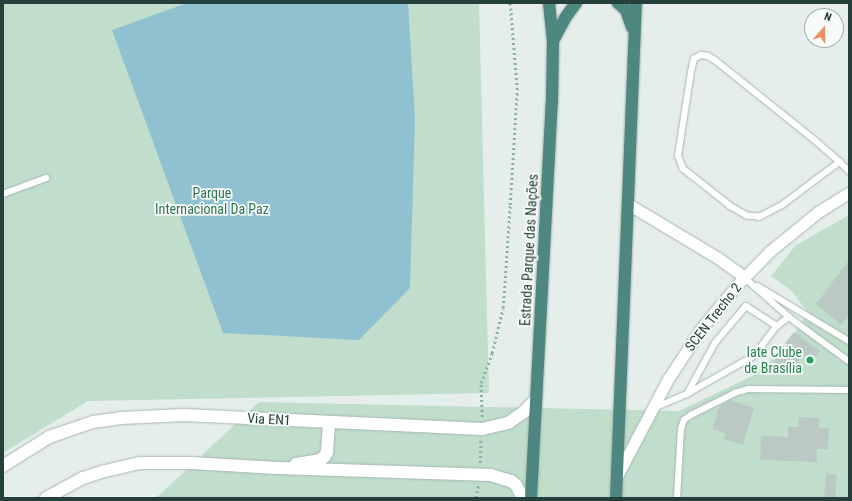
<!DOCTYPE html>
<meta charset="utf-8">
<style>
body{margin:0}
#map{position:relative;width:852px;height:501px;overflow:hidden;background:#e6eeeb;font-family:"Roboto Condensed",sans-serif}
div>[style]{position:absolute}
.green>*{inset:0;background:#c0decb}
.water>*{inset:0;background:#90c1d1}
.building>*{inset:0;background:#bbc9c4;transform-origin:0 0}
.path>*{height:2.5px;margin-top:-1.25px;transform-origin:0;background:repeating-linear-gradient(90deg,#87b1a7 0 2px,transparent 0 5px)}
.roads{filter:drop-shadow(0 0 1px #a8b6b3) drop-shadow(0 0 1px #a8b6b3)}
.service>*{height:5.5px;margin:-2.75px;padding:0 2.75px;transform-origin:2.75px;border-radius:2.75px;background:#fff}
.minor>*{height:11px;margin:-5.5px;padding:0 5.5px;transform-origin:5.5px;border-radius:5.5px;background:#fff}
.tertiary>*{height:12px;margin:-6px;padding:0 6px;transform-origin:6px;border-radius:6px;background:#fff}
.trunk>*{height:12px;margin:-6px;padding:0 6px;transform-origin:6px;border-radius:6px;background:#4e877f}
.dots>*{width:11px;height:11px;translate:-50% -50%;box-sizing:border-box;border:2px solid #f7fbf9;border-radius:50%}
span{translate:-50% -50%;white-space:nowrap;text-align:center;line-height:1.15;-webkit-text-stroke:3.5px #f7fbf9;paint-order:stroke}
.park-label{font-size:14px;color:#307651}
.street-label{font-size:14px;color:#25403b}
.leisure-label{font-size:14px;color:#27864d}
.right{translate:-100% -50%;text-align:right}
.frame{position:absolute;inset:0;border:4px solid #25403b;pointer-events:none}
.north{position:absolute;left:804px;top:8px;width:40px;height:40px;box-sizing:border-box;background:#f7fbf9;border:1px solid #a3b0ad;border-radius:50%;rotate:20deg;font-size:11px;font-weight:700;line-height:16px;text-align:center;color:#25403b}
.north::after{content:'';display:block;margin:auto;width:14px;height:18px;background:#ee9264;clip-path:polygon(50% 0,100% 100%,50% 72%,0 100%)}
</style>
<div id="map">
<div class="green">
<i style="clip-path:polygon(3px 3px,479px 3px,489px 393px,88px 401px,3px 453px)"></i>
<i style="clip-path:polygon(849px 215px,849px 498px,156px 498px,259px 402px,679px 411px,756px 374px,786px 346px,808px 313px,792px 291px,771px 276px,796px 245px)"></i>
</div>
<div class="water">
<i style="clip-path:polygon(187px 3px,408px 3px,415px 119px,410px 288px,359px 340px,223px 333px,112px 30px)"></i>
</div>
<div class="building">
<i style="clip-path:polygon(849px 260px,849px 314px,841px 325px,816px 304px)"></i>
<i style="clip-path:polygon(794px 332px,820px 351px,811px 363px,802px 356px,788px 374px,773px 363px,788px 345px,785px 343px)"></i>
<i style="clip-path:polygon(730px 400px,754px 408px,743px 445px,724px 439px,726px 434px,713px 429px,718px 408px,720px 409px,721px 405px)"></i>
<i style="clip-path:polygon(799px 417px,819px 418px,819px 428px,829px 428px,828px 449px,817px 449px,817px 462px,760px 460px,761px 436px,788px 437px,788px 427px,798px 427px)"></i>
<i style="left:826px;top:474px;width:11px;height:24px;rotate:5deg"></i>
</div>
<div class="path">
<i style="left:482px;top:417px;width:34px;rotate:-92deg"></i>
<i style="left:481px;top:383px;width:32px;rotate:-70deg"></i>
<i style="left:492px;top:353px;width:46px;rotate:-76.3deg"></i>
<i style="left:503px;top:308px;width:103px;rotate:-86.1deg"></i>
<i style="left:510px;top:205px;width:115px;rotate:-86.5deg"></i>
<i style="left:517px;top:90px;width:87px;rotate:-94.6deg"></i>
<i style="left:480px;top:463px;width:23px;rotate:-88deg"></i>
<i style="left:476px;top:498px;width:13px;rotate:-81deg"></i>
</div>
<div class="roads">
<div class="service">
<i style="left:840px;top:162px;width:71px;rotate:143deg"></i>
<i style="left:783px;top:205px;width:26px;rotate:152deg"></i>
<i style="left:760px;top:217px;width:13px;rotate:-176deg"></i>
<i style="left:747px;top:216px;width:20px;rotate:-150deg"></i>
<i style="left:730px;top:206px;width:60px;rotate:-141.8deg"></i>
<i style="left:683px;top:169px;width:14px;rotate:-111deg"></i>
<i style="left:678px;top:156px;width:85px;rotate:-81.2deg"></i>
<i style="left:691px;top:72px;width:13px;rotate:-77deg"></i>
<i style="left:694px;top:59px;width:8px;rotate:-30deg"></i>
<i style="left:701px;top:55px;width:7px;rotate:8deg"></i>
<i style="left:708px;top:56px;width:8px;rotate:30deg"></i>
<i style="left:715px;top:60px;width:129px;rotate:38.7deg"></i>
<i style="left:816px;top:141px;width:32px;rotate:41deg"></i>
<i style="left:840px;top:162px;width:13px;rotate:45deg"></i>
<i style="left:3px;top:194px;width:46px;rotate:-20.4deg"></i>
<i style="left:744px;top:277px;width:60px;rotate:41.6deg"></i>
<i style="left:789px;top:317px;width:74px;rotate:36.3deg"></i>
<i style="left:758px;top:286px;width:106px;rotate:31.1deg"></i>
<i style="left:687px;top:394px;width:58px;rotate:-61.2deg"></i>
<i style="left:715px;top:343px;width:48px;rotate:-50deg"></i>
<i style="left:746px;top:306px;width:37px;rotate:33deg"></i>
<i style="left:654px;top:408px;width:36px;rotate:-23deg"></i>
<i style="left:687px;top:394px;width:77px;rotate:-29.6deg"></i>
<i style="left:754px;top:356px;width:38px;rotate:-53deg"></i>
<i style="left:777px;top:326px;width:15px;rotate:-37deg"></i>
<i style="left:677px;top:498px;width:69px;rotate:-86.7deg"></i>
<i style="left:681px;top:429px;width:9px;rotate:-72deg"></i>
<i style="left:684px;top:420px;width:9px;rotate:-36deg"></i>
<i style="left:691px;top:415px;width:49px;rotate:-26.6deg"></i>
<i style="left:735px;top:393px;width:14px;rotate:-17deg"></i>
<i style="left:748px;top:389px;width:101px;rotate:0.6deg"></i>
</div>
<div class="minor">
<i style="left:628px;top:204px;width:105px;rotate:31deg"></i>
<i style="left:718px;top:258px;width:32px;rotate:36deg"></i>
<i style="left:617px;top:476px;width:110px;rotate:-62.3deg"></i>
<i style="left:668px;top:379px;width:64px;rotate:-56.6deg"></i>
<i style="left:703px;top:326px;width:53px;rotate:-50.3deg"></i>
<i style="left:737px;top:285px;width:47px;rotate:-45.9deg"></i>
<i style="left:770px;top:251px;width:62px;rotate:-39.1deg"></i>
<i style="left:818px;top:212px;width:36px;rotate:-32deg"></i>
</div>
<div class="tertiary">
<i style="left:296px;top:464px;width:24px;rotate:-9deg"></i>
<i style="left:320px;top:460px;width:6px;rotate:-39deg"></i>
<i style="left:325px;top:456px;width:4px;rotate:-63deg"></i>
<i style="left:327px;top:452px;width:30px;rotate:-86deg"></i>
<i style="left:3px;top:466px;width:54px;rotate:-32.2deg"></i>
<i style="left:49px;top:437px;width:46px;rotate:-18.8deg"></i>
<i style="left:93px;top:422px;width:28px;rotate:-8deg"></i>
<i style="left:121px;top:418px;width:63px;rotate:-2.7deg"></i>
<i style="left:184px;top:415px;width:298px;rotate:2.7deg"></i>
<i style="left:482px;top:429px;width:27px;rotate:-13deg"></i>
<i style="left:508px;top:423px;width:19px;rotate:-35deg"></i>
<i style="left:524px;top:412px;width:18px;rotate:-47deg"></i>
<i style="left:46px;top:498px;width:42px;rotate:-28.4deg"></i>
<i style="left:83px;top:478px;width:23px;rotate:-18deg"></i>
<i style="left:105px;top:471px;width:36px;rotate:-13deg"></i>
<i style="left:140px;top:463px;width:51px"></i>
<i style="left:191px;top:463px;width:86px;rotate:3.3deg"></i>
<i style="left:277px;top:468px;width:214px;rotate:1.9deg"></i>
<i style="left:491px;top:475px;width:21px;rotate:17deg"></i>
<i style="left:511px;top:481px;width:6px;rotate:39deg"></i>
<i style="left:516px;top:485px;width:15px;rotate:62deg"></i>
</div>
<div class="trunk">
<i style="left:618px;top:3px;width:11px;rotate:41deg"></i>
<i style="left:626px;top:10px;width:18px;rotate:71deg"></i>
<i style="left:553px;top:41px;width:26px;rotate:-62deg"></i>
<i style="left:565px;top:18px;width:19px;rotate:-54deg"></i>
<i style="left:531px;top:498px;width:396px;rotate:-87deg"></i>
<i style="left:552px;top:103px;width:62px;rotate:-89.1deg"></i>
<i style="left:553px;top:41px;width:38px;rotate:-96deg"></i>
<i style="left:616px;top:498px;width:495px;rotate:-87.7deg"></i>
</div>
</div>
<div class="dots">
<i style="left:810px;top:360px;background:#2e9e5b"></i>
</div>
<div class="park-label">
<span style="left:212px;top:201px">Parque<br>Internacional Da Paz</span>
</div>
<div class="street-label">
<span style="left:529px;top:250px;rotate:-87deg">Estrada Parque das Nações</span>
<span style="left:713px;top:317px;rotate:-52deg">SCEN Trecho 2</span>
<span style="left:269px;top:419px;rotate:3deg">Via EN1</span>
</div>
<div class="leisure-label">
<span class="right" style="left:802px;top:360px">Iate Clube<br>de Brasília</span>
</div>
<div class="frame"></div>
<div class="north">N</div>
</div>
